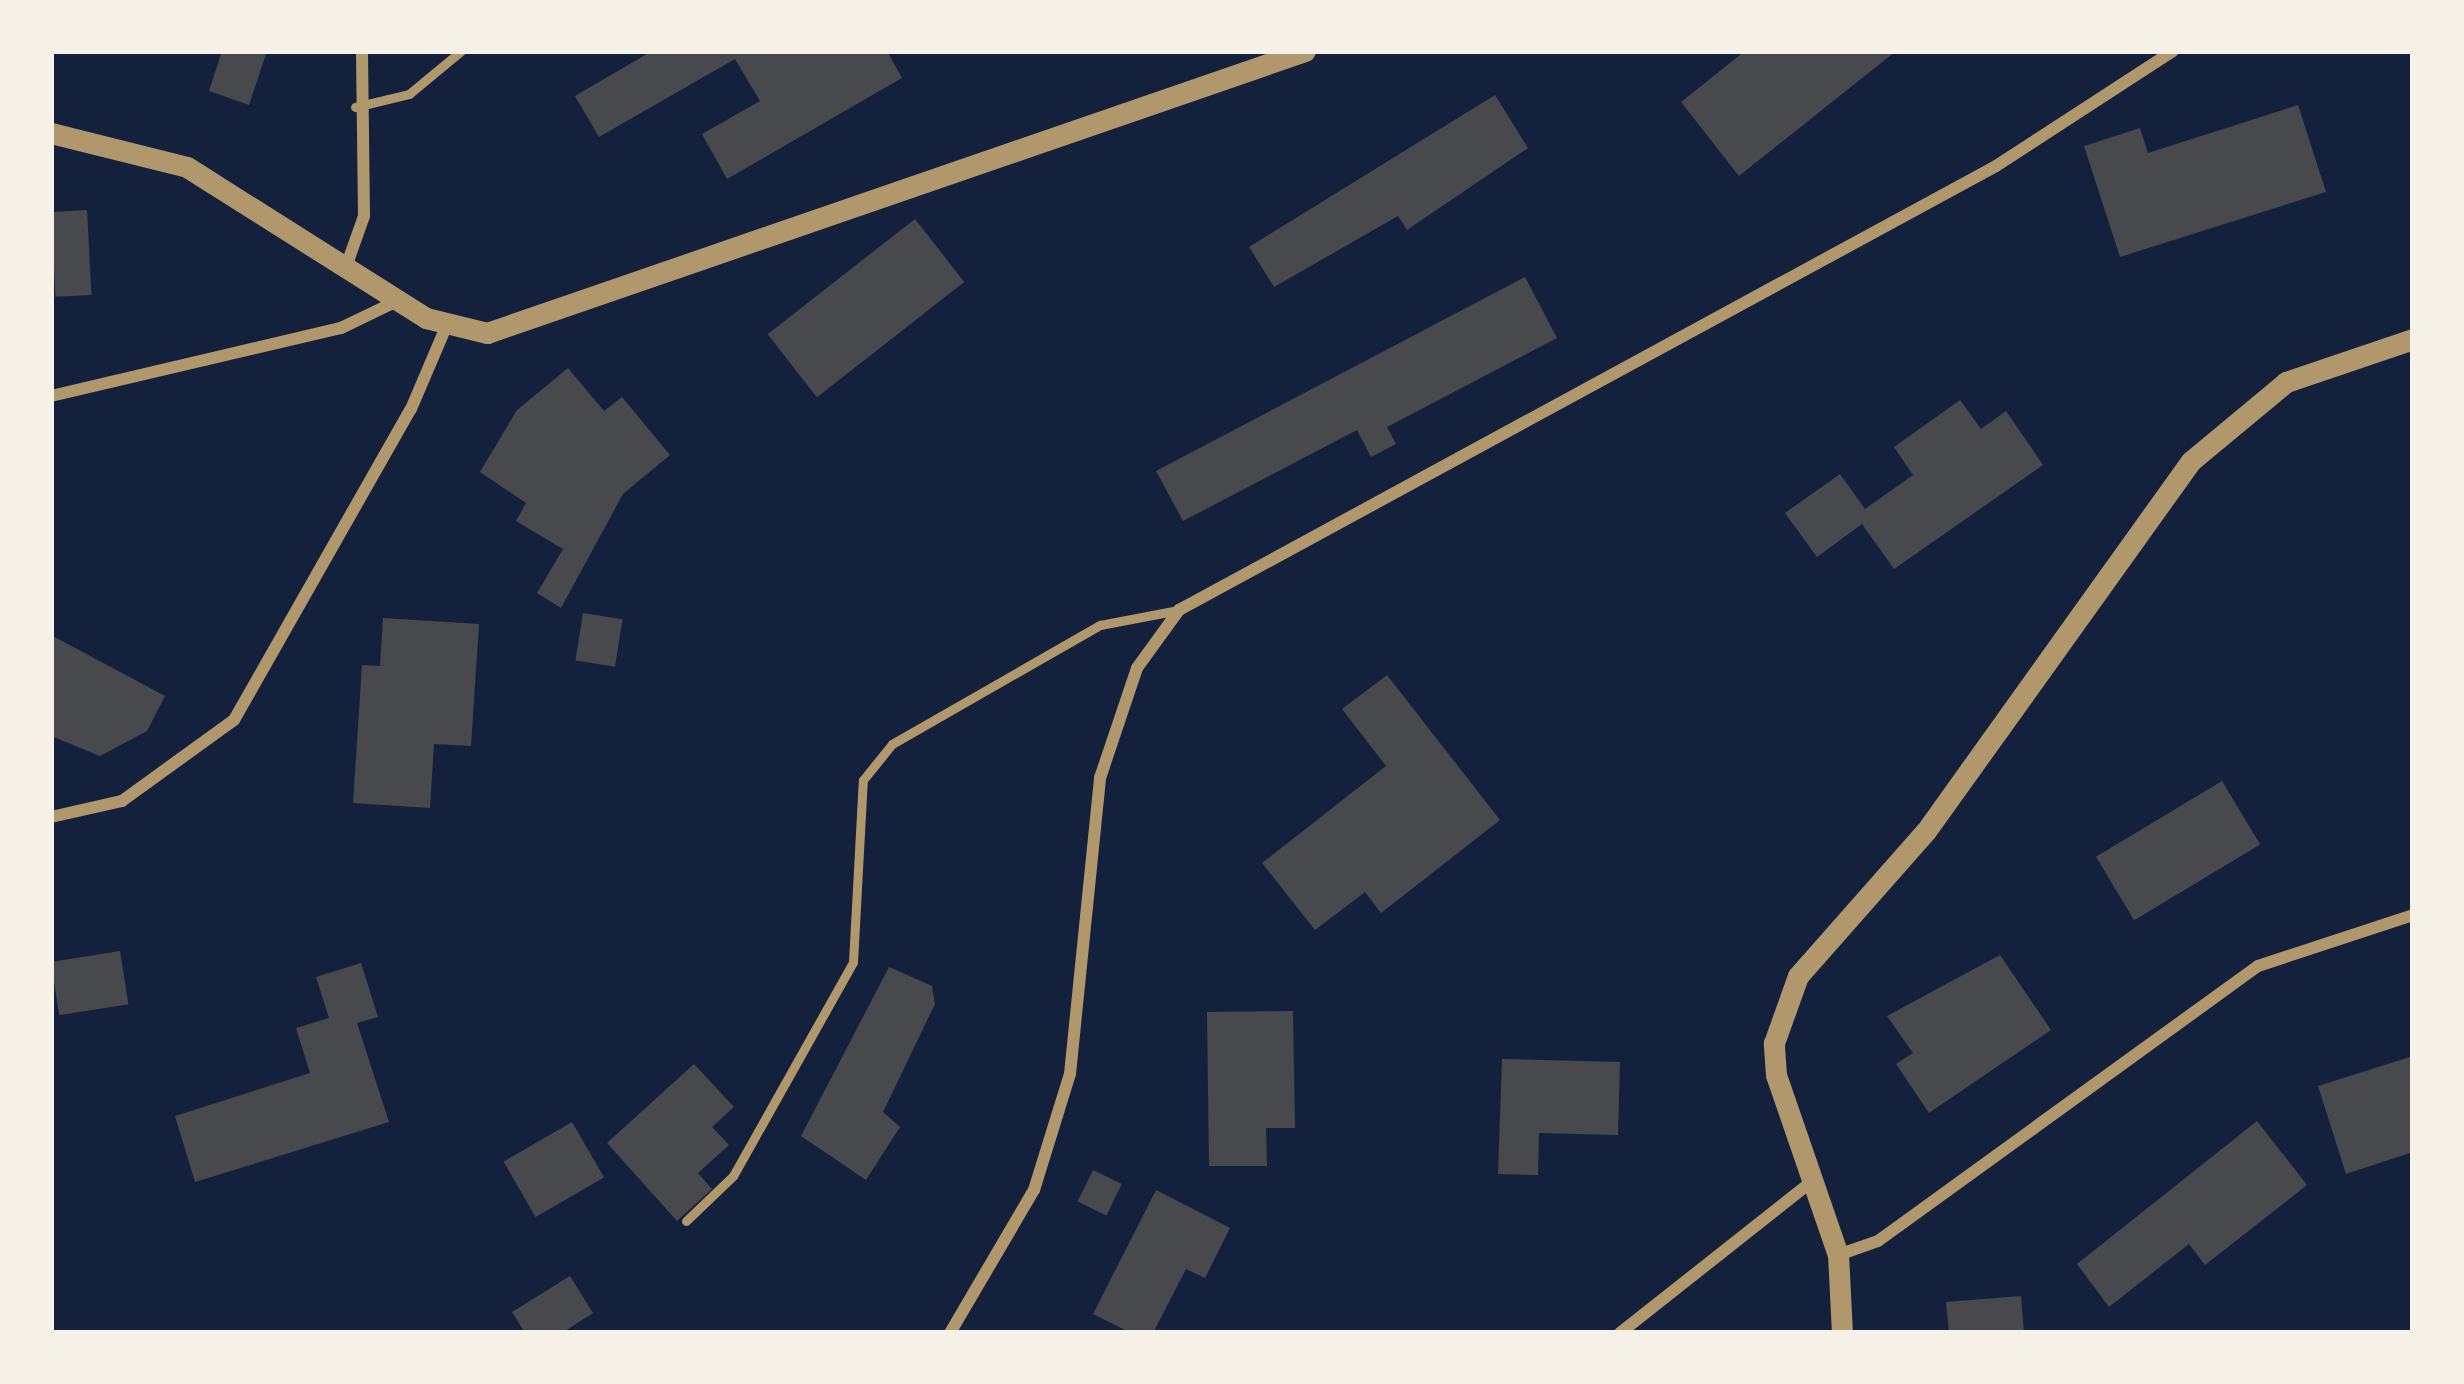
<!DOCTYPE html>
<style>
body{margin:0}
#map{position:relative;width:2464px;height:1384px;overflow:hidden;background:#14213d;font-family:"Space Grotesk",sans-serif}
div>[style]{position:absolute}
.building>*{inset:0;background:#48494c;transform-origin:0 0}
.service>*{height:9px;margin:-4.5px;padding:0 4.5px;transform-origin:4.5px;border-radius:4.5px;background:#b1986c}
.minor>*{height:12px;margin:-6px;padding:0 6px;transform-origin:6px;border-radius:6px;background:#b1986c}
.tertiary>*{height:21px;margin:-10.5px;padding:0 10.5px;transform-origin:10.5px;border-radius:10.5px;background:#b1986c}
span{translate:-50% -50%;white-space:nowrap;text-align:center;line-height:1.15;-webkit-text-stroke:9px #f6f1e7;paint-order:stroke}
.frame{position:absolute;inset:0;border:54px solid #f6f1e7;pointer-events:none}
</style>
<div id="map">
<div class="building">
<i style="clip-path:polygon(222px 51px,267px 51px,249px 105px,209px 91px)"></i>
<i style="clip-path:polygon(652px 51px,887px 51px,902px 78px,727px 179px,702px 134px,760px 101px,735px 59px,599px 137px,575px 96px)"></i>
<i style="clip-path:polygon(1745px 51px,1896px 51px,1739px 176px,1681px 102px)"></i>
<i style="clip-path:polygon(1495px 95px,1528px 148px,1407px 230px,1398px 216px,1274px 287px,1249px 247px)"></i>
<i style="clip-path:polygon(2298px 105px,2326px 192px,2120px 257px,2084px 146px,2140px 128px,2148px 153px)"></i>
<i style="left:87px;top:210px;width:85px;height:36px;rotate:87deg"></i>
<i style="left:915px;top:219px;width:80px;height:187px;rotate:52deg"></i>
<i style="clip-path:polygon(1525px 277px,1557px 338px,1387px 427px,1396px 444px,1371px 457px,1357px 430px,1183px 521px,1156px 471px)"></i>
<i style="clip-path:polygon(568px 368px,604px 411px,622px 397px,670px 455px,623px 494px,561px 608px,537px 593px,563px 549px,516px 521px,526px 503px,480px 472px,517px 410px)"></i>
<i style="clip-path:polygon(1960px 400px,1981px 429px,2006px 411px,2043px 465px,1894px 569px,1862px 524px,1817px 557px,1785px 513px,1840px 474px,1865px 509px,1913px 475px,1894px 447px)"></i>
<i style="left:583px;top:613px;width:40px;height:48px;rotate:9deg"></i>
<i style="clip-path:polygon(383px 618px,479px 624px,471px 746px,434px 744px,430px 808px,353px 803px,362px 665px,380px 666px)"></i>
<i style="clip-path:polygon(51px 635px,165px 696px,147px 731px,100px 756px,51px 736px)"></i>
<i style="clip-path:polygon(1387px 675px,1500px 820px,1381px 913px,1365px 892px,1315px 930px,1262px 863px,1386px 766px,1342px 709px)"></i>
<i style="left:2222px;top:781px;width:74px;height:147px;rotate:59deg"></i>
<i style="left:120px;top:951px;width:54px;height:70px;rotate:81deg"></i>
<i style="clip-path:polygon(2000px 955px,2051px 1030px,1929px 1113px,1896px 1064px,1913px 1053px,1887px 1016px)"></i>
<i style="clip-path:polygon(361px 963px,378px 1017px,357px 1023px,389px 1122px,195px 1182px,175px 1116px,310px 1073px,296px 1028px,329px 1018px,316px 977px)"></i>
<i style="clip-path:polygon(889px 967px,932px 986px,935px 1004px,883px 1112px,900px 1127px,866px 1180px,801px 1136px)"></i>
<i style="clip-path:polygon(1293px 1011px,1295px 1128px,1266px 1128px,1267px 1166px,1209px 1166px,1207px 1012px)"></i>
<i style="clip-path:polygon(2413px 1056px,2413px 1152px,2346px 1174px,2318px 1086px)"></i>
<i style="clip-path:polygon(1502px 1059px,1620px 1062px,1618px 1135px,1539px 1133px,1538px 1175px,1498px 1174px)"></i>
<i style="clip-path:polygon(694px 1064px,734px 1107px,712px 1127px,729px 1145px,698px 1173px,712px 1189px,677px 1221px,607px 1143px)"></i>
<i style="clip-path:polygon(2257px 1121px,2307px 1185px,2205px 1265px,2189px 1244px,2109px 1307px,2077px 1264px)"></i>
<i style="left:572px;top:1122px;width:64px;height:79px;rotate:60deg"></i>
<i style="left:1093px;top:1170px;width:32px;height:35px;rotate:26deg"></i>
<i style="clip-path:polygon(1156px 1190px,1230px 1228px,1205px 1278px,1186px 1269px,1153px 1333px,1131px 1333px,1093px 1314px)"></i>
<i style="clip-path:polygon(570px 1276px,593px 1313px,562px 1333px,525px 1333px,512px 1312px)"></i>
<i style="clip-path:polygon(2021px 1296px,2024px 1333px,1949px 1333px,1946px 1302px)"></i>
</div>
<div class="service">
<i style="left:355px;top:107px;width:56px;rotate:-13.5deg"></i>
<i style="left:409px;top:94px;width:67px;rotate:-39.6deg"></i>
<i style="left:686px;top:1221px;width:65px;rotate:-43.8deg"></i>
<i style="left:733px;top:1176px;width:245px;rotate:-60.7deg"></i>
<i style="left:853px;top:962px;width:182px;rotate:-86.9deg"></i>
<i style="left:863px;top:780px;width:46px;rotate:-51.1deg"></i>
<i style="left:892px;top:744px;width:240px;rotate:-29.8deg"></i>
<i style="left:1100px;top:625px;width:80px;rotate:-10.8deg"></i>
</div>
<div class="minor">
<i style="left:347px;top:264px;width:51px;rotate:-70.5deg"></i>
<i style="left:364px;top:216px;width:165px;rotate:-90.7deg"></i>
<i style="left:51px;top:396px;width:298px;rotate:-13.2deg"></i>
<i style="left:341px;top:328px;width:62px;rotate:-25.7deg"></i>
<i style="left:51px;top:817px;width:73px;rotate:-12.7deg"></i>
<i style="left:122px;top:801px;width:138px;rotate:-35.9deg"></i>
<i style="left:234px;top:720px;width:358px;rotate:-60.4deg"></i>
<i style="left:411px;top:409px;width:89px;rotate:-66.9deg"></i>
<i style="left:1838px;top:1255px;width:42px;rotate:-19.3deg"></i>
<i style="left:1878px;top:1241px;width:469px;rotate:-35.9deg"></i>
<i style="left:2258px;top:966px;width:163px;rotate:-18.2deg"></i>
<i style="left:950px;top:1333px;width:166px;rotate:-59.6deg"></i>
<i style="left:1034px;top:1190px;width:121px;rotate:-72.8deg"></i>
<i style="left:1070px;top:1074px;width:298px;rotate:-84.2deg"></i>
<i style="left:1100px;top:778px;width:116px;rotate:-71.4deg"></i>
<i style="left:1137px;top:668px;width:72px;rotate:-54.1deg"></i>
<i style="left:1179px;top:610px;width:930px;rotate:-28.52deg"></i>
<i style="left:1996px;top:166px;width:211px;rotate:-33deg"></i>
<i style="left:1620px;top:1333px;width:247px;rotate:-38.3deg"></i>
</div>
<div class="tertiary">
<i style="left:51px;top:133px;width:140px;rotate:14deg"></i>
<i style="left:187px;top:167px;width:283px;rotate:32.3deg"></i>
<i style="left:426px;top:318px;width:63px;rotate:13.8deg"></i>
<i style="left:487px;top:333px;width:865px;rotate:-19.02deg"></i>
<i style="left:1842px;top:1333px;width:78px;rotate:-92.9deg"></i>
<i style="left:1838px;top:1255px;width:190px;rotate:-109deg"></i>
<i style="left:1776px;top:1075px;width:32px;rotate:-94deg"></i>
<i style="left:1774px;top:1043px;width:71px;rotate:-70.3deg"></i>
<i style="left:1798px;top:976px;width:193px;rotate:-48.6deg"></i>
<i style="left:1926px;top:831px;width:455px;rotate:-54.4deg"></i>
<i style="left:2191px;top:461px;width:124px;rotate:-39.7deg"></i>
<i style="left:2286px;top:382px;width:134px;rotate:-18.7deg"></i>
</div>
<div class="frame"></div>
</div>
